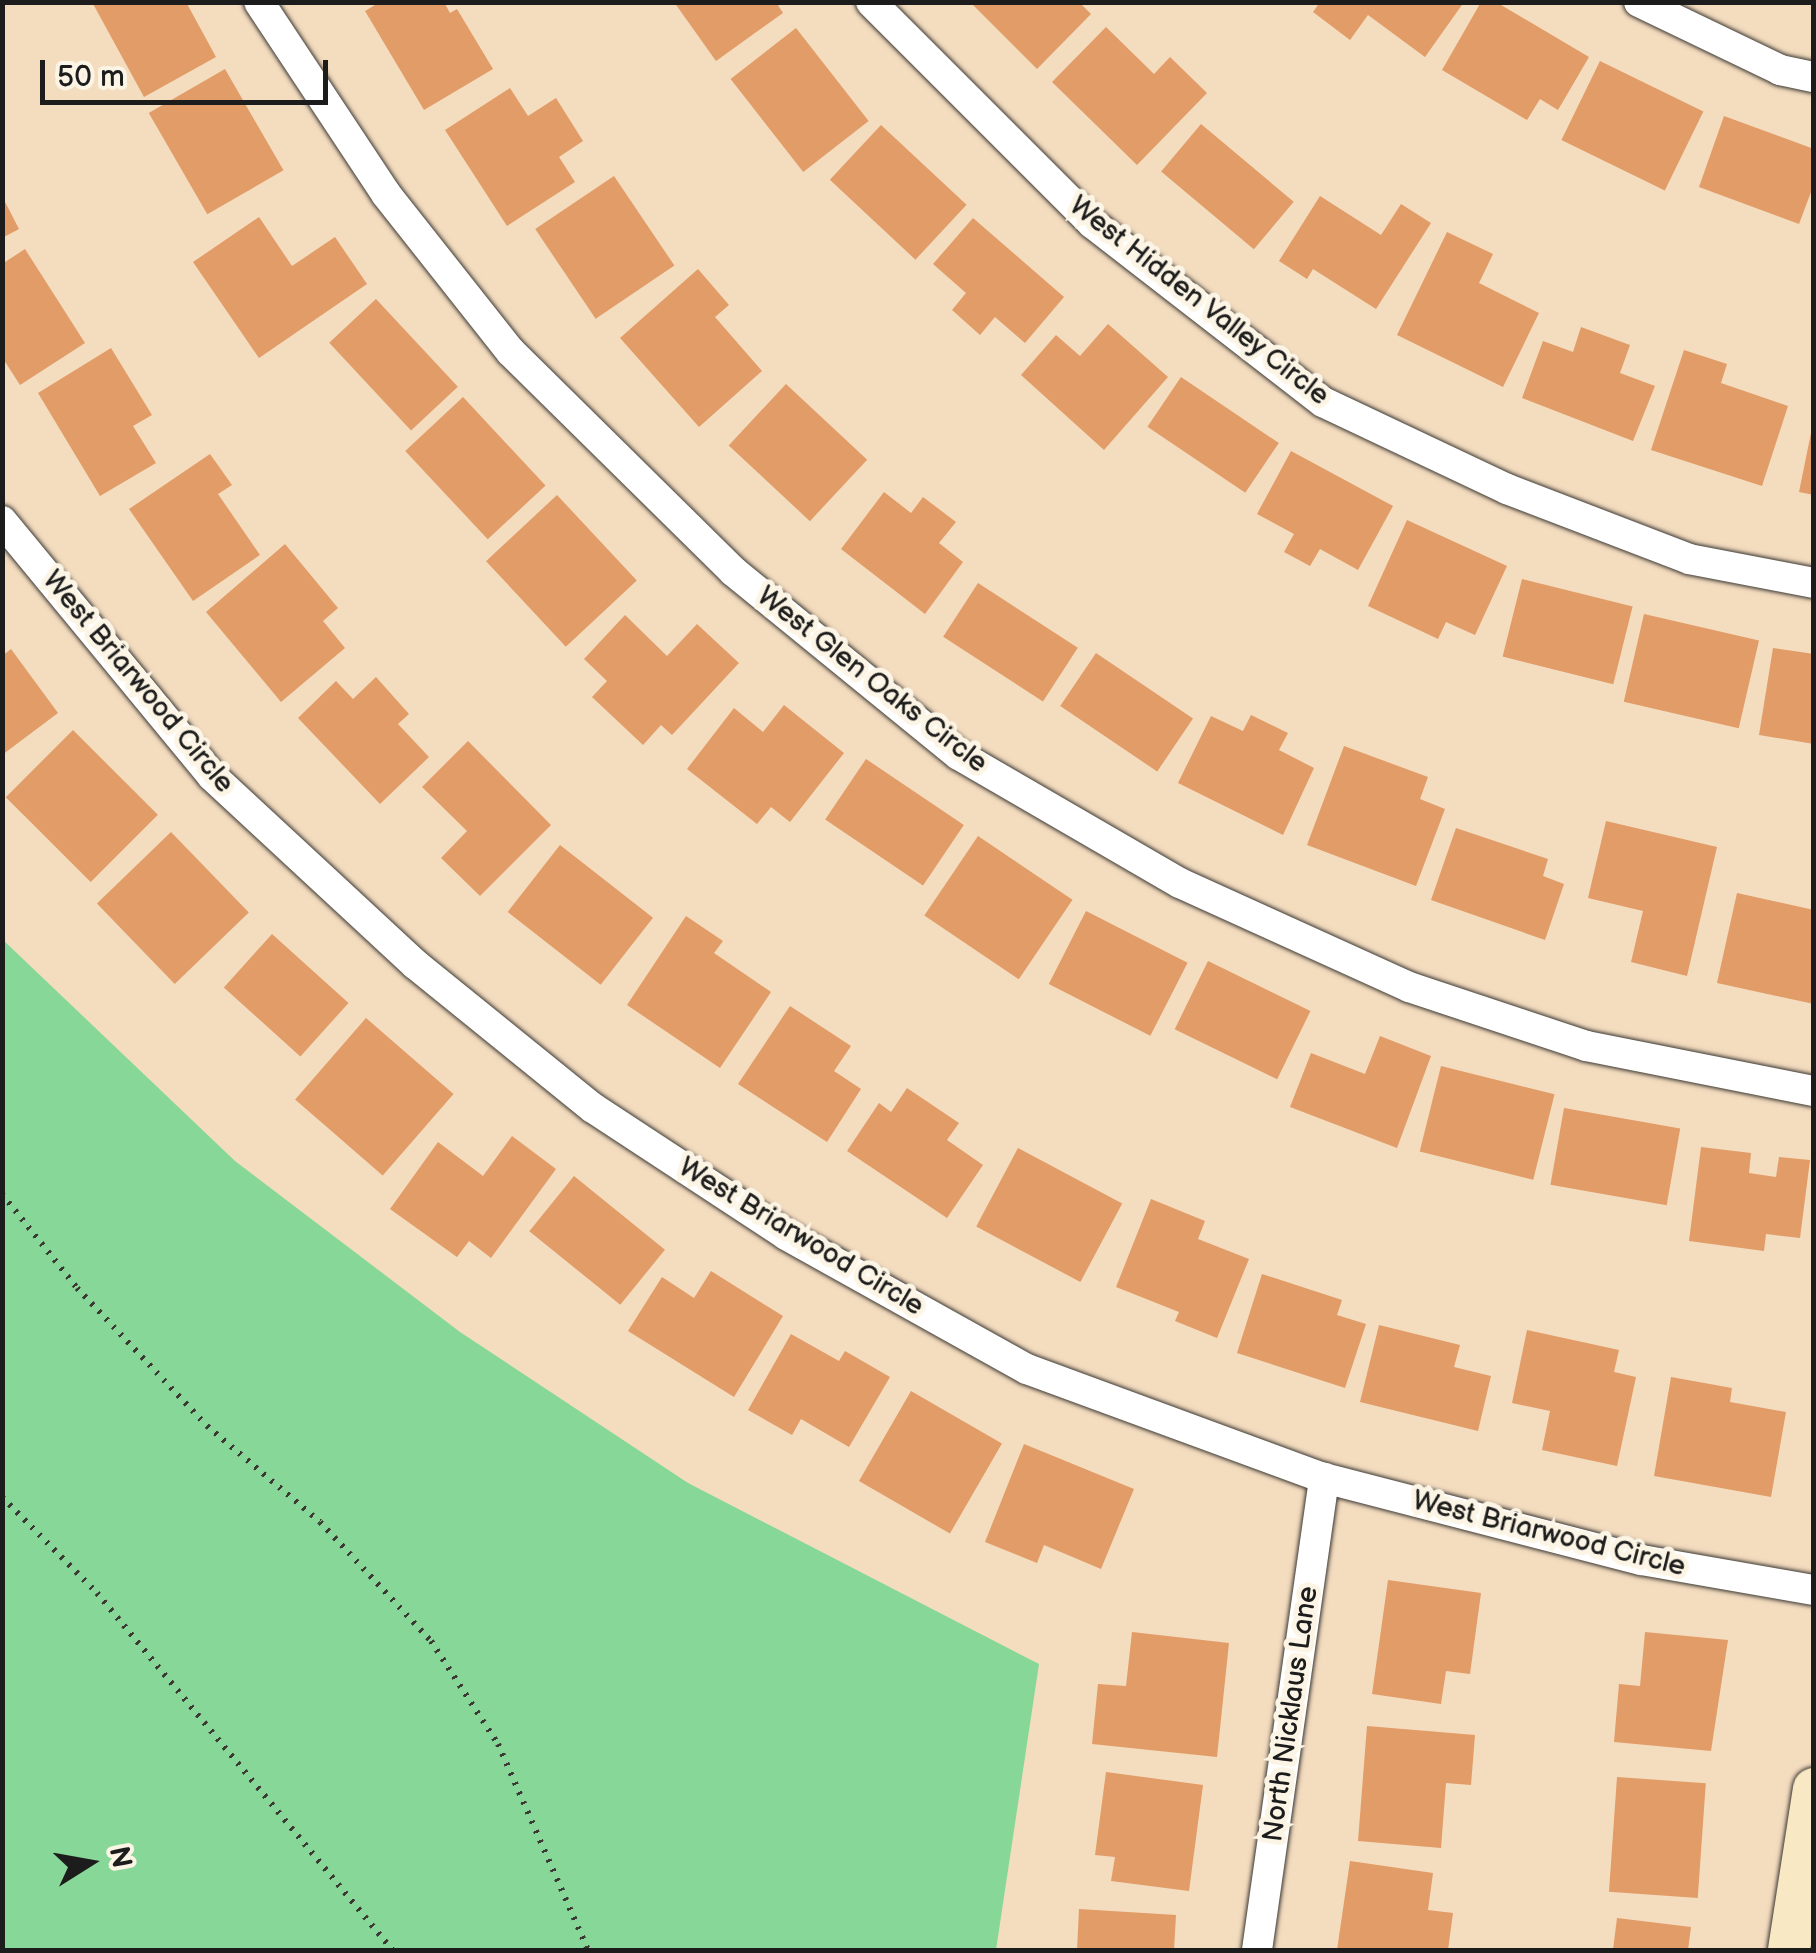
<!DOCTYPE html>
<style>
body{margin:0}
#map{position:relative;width:1816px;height:1953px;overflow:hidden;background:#f4dcbf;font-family:"Balsamiq Sans",sans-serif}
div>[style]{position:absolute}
.green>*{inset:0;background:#87d898}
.building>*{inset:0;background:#e19c67;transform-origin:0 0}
.path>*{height:6px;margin-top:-3px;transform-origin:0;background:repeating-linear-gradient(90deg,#3c3934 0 2.5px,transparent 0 10.5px)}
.roads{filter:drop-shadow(0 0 2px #3c3934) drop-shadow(0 0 2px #3c3934)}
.street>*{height:30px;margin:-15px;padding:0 15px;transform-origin:15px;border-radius:15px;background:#fff}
.secondary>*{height:42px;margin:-21px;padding:0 21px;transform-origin:21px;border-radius:21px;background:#f8e8c3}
span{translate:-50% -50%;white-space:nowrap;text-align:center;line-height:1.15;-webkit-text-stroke:10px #fcf5e5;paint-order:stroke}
.street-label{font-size:28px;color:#1c1c1c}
.frame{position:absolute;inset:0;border:5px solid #1c1c1c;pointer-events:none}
.north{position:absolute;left:40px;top:1813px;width:100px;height:100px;-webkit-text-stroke:8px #fcf5e5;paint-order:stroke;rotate:79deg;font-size:28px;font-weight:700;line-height:40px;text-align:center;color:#1c1c1c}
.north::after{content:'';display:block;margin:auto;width:35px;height:45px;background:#1c1c1c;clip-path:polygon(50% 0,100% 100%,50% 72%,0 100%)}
.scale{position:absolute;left:40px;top:60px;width:288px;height:45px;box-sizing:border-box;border:5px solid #1c1c1c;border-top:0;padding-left:12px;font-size:30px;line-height:35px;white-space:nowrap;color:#1c1c1c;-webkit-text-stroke:8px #fcf5e5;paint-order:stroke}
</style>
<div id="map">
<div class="green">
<i style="clip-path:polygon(2px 939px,235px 1161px,460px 1332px,688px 1483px,1039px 1664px,996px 1950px,3px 1950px)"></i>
</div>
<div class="building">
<i style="clip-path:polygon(92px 2px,186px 2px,216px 57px,144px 97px)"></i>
<i style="clip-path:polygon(380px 2px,444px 2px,450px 13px,457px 9px,493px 69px,424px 110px,365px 11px)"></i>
<i style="clip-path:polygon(674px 2px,776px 2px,783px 13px,716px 61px)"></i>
<i style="clip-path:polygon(970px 2px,1079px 2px,1091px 14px,1037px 69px)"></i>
<i style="clip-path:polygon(1320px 2px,1464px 2px,1425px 57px,1368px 15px,1350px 40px,1313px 12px)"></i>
<i style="clip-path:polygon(1481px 2px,1496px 2px,1589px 57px,1558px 110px,1540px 99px,1527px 120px,1442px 70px)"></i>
<i style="clip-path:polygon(1106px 27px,1154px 74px,1170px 57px,1207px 93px,1137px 165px,1052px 82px)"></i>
<i style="left:796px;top:28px;width:118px;height:83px;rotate:52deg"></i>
<i style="left:1600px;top:61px;width:115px;height:88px;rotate:26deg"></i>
<i style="left:225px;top:69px;width:117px;height:88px;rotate:60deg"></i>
<i style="clip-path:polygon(510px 88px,528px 116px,556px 98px,583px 141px,559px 157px,575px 182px,507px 226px,445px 130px)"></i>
<i style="clip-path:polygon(1724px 116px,1814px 149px,1814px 184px,1799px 224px,1699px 187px)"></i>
<i style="left:1201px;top:124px;width:121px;height:62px;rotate:40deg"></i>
<i style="left:881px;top:125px;width:117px;height:75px;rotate:43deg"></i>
<i style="left:614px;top:176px;width:108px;height:95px;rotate:56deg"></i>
<i style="clip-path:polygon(2px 196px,19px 229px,2px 238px)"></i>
<i style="clip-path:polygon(1320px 196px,1381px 235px,1401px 204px,1431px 223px,1376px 309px,1313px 269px,1307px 279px,1279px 261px)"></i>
<i style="clip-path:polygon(259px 217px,292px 266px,335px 237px,367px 284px,259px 358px,193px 262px)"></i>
<i style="clip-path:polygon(973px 218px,1064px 297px,1025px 343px,995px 317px,980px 335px,952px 310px,966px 293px,933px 264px)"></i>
<i style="clip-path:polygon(1447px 232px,1493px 254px,1479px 283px,1539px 313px,1503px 387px,1397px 335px)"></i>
<i style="clip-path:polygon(25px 249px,85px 343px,20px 385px,2px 357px,2px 264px)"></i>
<i style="clip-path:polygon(698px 269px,729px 305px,715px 317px,762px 371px,699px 427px,620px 338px)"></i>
<i style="left:376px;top:299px;width:120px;height:64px;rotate:47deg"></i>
<i style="clip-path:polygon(1108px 324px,1168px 377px,1104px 450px,1021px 375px,1056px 335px,1080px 356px)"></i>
<i style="clip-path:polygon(1581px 327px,1630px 345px,1620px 373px,1655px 386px,1633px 441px,1522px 398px,1543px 341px,1573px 352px)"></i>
<i style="clip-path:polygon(111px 348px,152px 415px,133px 426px,156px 463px,100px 496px,38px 393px)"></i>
<i style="clip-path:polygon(1684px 350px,1727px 364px,1721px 383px,1788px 406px,1762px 486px,1651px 450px)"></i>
<i style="left:1181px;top:377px;width:118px;height:60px;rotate:34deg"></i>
<i style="left:786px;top:384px;width:111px;height:84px;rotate:43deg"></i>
<i style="left:463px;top:397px;width:121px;height:79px;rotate:47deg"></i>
<i style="clip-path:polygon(1812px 428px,1814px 428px,1814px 495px,1799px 492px)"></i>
<i style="clip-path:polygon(1291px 451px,1393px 506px,1358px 570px,1320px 549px,1310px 566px,1284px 552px,1294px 534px,1257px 514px)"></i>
<i style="clip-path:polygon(210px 454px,232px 485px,218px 494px,260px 555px,193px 601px,129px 509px)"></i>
<i style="clip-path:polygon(884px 492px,911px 513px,923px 497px,956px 522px,939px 543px,963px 562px,925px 614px,841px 549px)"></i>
<i style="left:557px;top:495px;width:117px;height:97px;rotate:47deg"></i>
<i style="clip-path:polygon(1407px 520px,1507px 566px,1475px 635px,1446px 622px,1438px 639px,1368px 606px)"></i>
<i style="clip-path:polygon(285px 544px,338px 608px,323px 621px,345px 648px,281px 702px,206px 612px)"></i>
<i style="left:1522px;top:579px;width:114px;height:80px;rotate:14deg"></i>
<i style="left:978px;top:583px;width:119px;height:64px;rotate:33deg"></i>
<i style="left:1644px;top:614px;width:118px;height:90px;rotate:13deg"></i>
<i style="clip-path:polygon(625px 615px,667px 656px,697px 624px,739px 663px,672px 735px,661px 725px,643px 745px,592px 697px,607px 681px,584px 659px)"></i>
<i style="clip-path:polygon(1773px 648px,1814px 654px,1814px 744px,1759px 735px)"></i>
<i style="clip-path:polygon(11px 649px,58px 713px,2px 755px,2px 656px)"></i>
<i style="left:1096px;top:653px;width:117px;height:64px;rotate:34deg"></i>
<i style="clip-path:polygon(376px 677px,409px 714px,398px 724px,429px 757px,380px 804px,298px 718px,336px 681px,353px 699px)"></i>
<i style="clip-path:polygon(784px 705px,844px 753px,790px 822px,771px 807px,757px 824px,687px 769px,734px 708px,763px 732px)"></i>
<i style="clip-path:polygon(1251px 715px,1288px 733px,1279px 750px,1314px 768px,1283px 835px,1178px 783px,1211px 716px,1243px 731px)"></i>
<i style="left:73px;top:730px;width:120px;height:95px;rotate:45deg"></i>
<i style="clip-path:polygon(468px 741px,551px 825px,480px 896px,441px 858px,467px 831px,422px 787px)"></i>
<i style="clip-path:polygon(1344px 746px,1428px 777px,1420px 799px,1445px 809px,1416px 886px,1307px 845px)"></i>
<i style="left:866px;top:759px;width:118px;height:73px;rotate:34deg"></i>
<i style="clip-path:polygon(1606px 821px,1717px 847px,1687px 976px,1631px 962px,1643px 911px,1588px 898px)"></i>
<i style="clip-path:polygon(1456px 828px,1548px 859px,1543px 876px,1564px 884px,1545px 940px,1431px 900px)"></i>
<i style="left:171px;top:832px;width:112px;height:103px;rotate:46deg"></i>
<i style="left:978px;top:836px;width:114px;height:96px;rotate:34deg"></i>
<i style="left:560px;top:845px;width:118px;height:85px;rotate:38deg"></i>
<i style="clip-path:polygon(1737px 893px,1814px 910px,1814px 1004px,1717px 983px)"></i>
<i style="left:1086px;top:911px;width:114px;height:82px;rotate:27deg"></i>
<i style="clip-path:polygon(686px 916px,723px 941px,714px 953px,771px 992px,720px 1068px,627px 1005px)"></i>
<i style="left:272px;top:934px;width:103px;height:72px;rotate:42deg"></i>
<i style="left:1208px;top:961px;width:114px;height:76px;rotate:26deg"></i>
<i style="clip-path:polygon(790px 1006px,851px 1046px,834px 1071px,861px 1089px,827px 1142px,738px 1084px)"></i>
<i style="left:366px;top:1018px;width:116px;height:108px;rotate:41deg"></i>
<i style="clip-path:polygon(1380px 1036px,1431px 1056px,1397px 1148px,1290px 1107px,1311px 1053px,1365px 1074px)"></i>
<i style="left:1441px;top:1066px;width:117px;height:88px;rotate:14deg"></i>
<i style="clip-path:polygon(907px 1088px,959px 1123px,947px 1140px,983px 1165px,947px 1218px,847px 1151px,879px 1103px,891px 1112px)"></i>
<i style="left:1564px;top:1108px;width:118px;height:78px;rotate:10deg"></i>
<i style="clip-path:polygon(512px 1136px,556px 1169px,491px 1258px,469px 1241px,457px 1257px,390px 1209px,438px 1142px,483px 1176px)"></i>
<i style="clip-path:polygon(1701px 1147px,1751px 1153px,1749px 1173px,1776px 1177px,1779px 1157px,1810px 1160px,1800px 1238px,1766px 1234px,1764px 1251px,1689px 1241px)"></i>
<i style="left:1018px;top:1148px;width:118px;height:89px;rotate:28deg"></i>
<i style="left:574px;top:1176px;width:117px;height:71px;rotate:39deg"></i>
<i style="clip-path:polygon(1151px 1199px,1205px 1221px,1198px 1239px,1249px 1259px,1217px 1338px,1175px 1321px,1179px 1312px,1116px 1287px)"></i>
<i style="clip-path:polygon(711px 1271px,783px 1316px,734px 1397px,628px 1331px,662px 1277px,694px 1298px)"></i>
<i style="clip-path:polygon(1262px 1274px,1342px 1300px,1337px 1315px,1366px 1324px,1345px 1388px,1237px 1353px)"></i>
<i style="clip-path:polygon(1379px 1325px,1460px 1345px,1454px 1367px,1491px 1376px,1478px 1431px,1360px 1402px)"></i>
<i style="clip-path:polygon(1527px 1330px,1619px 1350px,1614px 1372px,1636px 1377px,1617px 1466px,1542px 1450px,1550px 1411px,1512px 1403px)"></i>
<i style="clip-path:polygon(791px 1334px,839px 1361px,845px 1351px,890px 1377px,849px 1447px,801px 1419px,792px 1435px,748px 1410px)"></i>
<i style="clip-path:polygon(1671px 1377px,1732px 1388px,1730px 1402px,1786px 1412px,1771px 1497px,1654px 1476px)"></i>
<i style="left:911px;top:1391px;width:105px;height:104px;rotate:30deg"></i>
<i style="clip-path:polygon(1024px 1444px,1134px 1489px,1101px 1569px,1044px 1545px,1037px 1563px,985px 1542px)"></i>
<i style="clip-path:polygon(1388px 1580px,1481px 1593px,1470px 1674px,1446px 1671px,1441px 1704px,1372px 1694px)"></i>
<i style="clip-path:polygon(1132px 1632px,1229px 1643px,1217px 1757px,1092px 1744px,1098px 1684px,1126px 1686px)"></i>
<i style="clip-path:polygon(1645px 1632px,1728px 1640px,1711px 1751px,1614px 1742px,1619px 1684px,1640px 1686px)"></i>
<i style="clip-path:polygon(1367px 1726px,1475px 1735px,1471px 1785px,1446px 1783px,1441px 1848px,1358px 1841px)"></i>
<i style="clip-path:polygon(1106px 1772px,1203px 1785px,1189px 1891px,1111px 1881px,1115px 1857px,1095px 1855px)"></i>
<i style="left:1617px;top:1777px;width:89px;height:115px;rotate:4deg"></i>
<i style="clip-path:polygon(1350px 1861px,1433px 1873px,1428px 1910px,1453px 1913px,1448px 1950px,1337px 1950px)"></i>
<i style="clip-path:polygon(1079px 1909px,1176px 1915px,1174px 1950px,1077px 1950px)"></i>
<i style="clip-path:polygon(1617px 1918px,1691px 1927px,1688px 1950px,1613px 1950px)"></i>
</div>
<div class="path">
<i style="left:2px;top:1194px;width:120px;rotate:51.4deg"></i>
<i style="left:77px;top:1288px;width:190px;rotate:46.7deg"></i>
<i style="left:207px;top:1426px;width:148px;rotate:40.3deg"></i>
<i style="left:320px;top:1522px;width:163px;rotate:47deg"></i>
<i style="left:431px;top:1641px;width:123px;rotate:57deg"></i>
<i style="left:498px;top:1744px;width:225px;rotate:66.4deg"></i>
<i style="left:2px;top:1497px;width:135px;rotate:45.3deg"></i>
<i style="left:97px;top:1593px;width:463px;rotate:50.4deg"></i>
</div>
<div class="roads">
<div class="street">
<i style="left:259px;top:2px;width:230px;rotate:56.5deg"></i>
<i style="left:386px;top:194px;width:201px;rotate:51.7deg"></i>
<i style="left:511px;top:352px;width:312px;rotate:44.6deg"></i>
<i style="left:733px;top:571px;width:291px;rotate:39.2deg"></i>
<i style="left:959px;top:755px;width:255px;rotate:30.1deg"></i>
<i style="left:1180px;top:883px;width:252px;rotate:24.4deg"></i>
<i style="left:1409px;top:987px;width:187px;rotate:18.4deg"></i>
<i style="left:1586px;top:1046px;width:232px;rotate:11.2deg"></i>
<i style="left:871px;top:2px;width:313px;rotate:45deg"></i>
<i style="left:1092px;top:223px;width:292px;rotate:37.8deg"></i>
<i style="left:1323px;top:402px;width:204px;rotate:25.3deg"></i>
<i style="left:1507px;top:489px;width:195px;rotate:21deg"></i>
<i style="left:1689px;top:559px;width:127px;rotate:10.9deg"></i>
<i style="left:1639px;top:2px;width:157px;rotate:25.7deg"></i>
<i style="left:1780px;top:70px;width:35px;rotate:12deg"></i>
<i style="left:2px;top:521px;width:330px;rotate:50.5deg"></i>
<i style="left:212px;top:776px;width:277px;rotate:42.8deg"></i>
<i style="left:415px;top:964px;width:229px;rotate:39deg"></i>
<i style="left:593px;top:1108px;width:231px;rotate:33.3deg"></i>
<i style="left:786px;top:1235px;width:276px;rotate:29.1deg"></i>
<i style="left:1027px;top:1369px;width:316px;rotate:20.2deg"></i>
<i style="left:1324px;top:1478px;width:328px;rotate:14.5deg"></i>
<i style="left:1642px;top:1560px;width:175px;rotate:9.9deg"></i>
<i style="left:1257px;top:1950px;width:477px;rotate:-81.9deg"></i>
</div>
<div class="secondary">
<i style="left:1789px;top:1950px;width:163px;rotate:-81.2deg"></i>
</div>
</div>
<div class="street-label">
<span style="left:1199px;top:301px;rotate:38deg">West Hidden Valley Circle</span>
<span style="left:872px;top:680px;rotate:38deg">West Glen Oaks Circle</span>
<span style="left:138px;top:682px;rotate:50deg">West Briarwood Circle</span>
<span style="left:801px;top:1237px;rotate:31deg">West Briarwood Circle</span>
<span style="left:1549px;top:1534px;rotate:14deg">West Briarwood Circle</span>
<span style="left:1291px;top:1714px;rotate:-82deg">North Nicklaus Lane</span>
</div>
<div class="frame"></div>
<div class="north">N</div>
<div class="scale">50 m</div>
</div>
